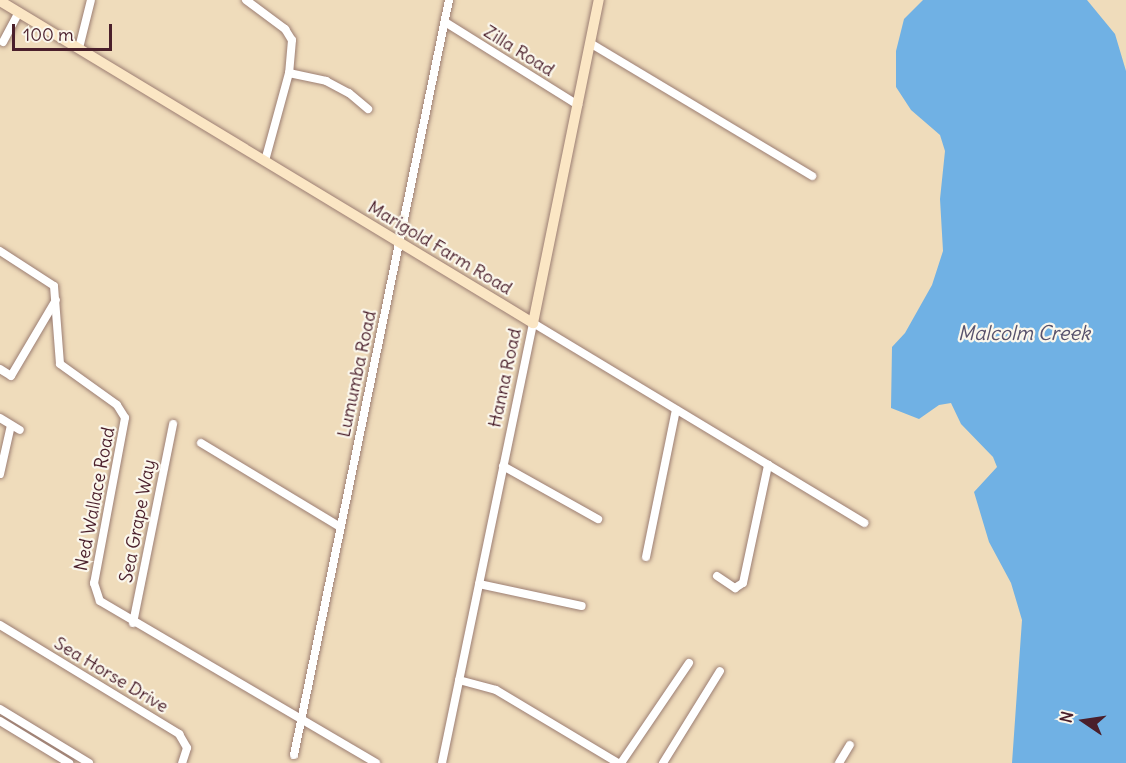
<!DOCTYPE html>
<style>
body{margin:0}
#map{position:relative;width:1126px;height:763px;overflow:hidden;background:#efdcbb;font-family:Delius,sans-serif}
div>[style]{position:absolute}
.water>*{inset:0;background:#70b1e4}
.roads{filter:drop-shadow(0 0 2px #9c7e73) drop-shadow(0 0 2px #9c7e73)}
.street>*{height:8px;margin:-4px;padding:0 4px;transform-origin:4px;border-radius:4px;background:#fff}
.secondary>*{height:10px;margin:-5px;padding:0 5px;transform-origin:5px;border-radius:5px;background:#fbe6c4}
span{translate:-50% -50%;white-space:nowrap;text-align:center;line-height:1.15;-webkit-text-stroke:4.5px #fbf7ec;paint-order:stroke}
.street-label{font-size:18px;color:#4a1f2b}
.water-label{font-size:20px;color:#57526c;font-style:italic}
.north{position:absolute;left:1054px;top:691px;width:60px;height:60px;-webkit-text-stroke:4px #fbf7ec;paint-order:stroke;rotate:283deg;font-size:16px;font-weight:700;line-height:24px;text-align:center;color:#4a1f2b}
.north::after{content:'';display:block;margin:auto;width:21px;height:27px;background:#4a1f2b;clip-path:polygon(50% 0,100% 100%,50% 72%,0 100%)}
.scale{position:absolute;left:12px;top:24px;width:100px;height:27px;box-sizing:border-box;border:3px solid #4a1f2b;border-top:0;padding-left:8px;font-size:18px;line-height:21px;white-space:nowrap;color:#4a1f2b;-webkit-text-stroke:4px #fbf7ec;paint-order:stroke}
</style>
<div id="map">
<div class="water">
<i style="clip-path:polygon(923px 0,1087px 0,1115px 34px,1126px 71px,1126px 763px,1012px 763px,1022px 620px,1011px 583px,989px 542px,974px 492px,997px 467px,993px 457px,961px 424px,951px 403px,939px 405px,919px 419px,891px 408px,892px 347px,905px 333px,932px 285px,943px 251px,940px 199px,945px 151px,940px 135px,911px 110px,896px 87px,896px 51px,904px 19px)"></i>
</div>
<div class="roads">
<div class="street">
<i style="left:246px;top:0;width:49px;rotate:36.6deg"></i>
<i style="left:285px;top:29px;width:13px;rotate:58deg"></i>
<i style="left:292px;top:40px;width:33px;rotate:95deg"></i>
<i style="left:289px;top:73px;width:91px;rotate:105.3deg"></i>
<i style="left:445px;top:22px;width:157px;rotate:32deg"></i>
<i style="left:3px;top:42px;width:34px;rotate:-62deg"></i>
<i style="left:590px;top:43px;width:259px;rotate:30.9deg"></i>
<i style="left:79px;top:48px;width:49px;rotate:-76deg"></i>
<i style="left:289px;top:73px;width:38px;rotate:12deg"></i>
<i style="left:326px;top:81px;width:26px;rotate:28deg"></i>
<i style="left:349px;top:93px;width:25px;rotate:40deg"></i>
<i style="left:0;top:251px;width:64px;rotate:32.9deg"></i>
<i style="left:54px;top:286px;width:78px;rotate:85.6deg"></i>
<i style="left:60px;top:364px;width:70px;rotate:35.7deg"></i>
<i style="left:117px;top:405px;width:15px;rotate:58deg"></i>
<i style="left:125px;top:418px;width:168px;rotate:100.6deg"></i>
<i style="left:94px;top:583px;width:19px;rotate:72deg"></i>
<i style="left:100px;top:601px;width:320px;rotate:30.4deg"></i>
<i style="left:0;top:369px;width:13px;rotate:32deg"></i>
<i style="left:11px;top:376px;width:88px;rotate:-59.4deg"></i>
<i style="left:0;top:418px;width:23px;rotate:31deg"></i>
<i style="left:201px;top:443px;width:162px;rotate:31.1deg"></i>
<i style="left:503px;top:466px;width:109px;rotate:29.2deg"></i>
<i style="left:0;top:474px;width:50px;rotate:-77.3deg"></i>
<i style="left:646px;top:557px;width:150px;rotate:-78.5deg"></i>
<i style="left:717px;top:576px;width:22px;rotate:34deg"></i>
<i style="left:735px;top:588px;width:9px;rotate:-32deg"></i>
<i style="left:743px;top:583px;width:121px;rotate:-78deg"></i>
<i style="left:479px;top:584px;width:105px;rotate:12.1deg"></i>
<i style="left:133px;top:623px;width:203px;rotate:-78.6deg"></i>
<i style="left:0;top:625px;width:210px;rotate:31.3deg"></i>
<i style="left:179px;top:734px;width:16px;rotate:60deg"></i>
<i style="left:187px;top:748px;width:16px;rotate:108deg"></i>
<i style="left:459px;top:680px;width:38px;rotate:15deg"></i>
<i style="left:496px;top:690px;width:142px;rotate:30.9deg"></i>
<i style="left:0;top:709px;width:104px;rotate:31.2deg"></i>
<i style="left:0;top:721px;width:81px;rotate:31.3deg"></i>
<i style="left:294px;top:755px;width:771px;rotate:-78.4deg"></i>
<i style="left:442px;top:763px;width:449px;rotate:-78.3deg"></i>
<i style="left:533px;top:323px;width:387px;rotate:31.1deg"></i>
<i style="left:621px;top:763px;width:121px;rotate:-55.8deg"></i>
<i style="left:663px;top:763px;width:108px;rotate:-58.2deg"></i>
<i style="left:839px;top:763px;width:21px;rotate:-59deg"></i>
</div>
<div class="secondary">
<i style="left:0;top:1px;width:623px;rotate:31.14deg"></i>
<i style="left:533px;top:323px;width:330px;rotate:-78.5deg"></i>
</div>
</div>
<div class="street-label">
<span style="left:519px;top:51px;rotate:32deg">Zilla Road</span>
<span style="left:440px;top:248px;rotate:31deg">Marigold Farm Road</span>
<span style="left:357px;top:374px;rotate:-78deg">Lumumba Road</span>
<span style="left:505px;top:378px;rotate:-78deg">Hanna Road</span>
<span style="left:95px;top:499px;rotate:-79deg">Ned Wallace Road</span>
<span style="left:138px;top:521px;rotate:-79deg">Sea Grape Way</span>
<span style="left:111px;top:675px;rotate:31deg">Sea Horse Drive</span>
</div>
<div class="water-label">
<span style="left:1024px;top:332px">Malcolm Creek</span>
</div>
<div class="north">N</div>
<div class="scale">100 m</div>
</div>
